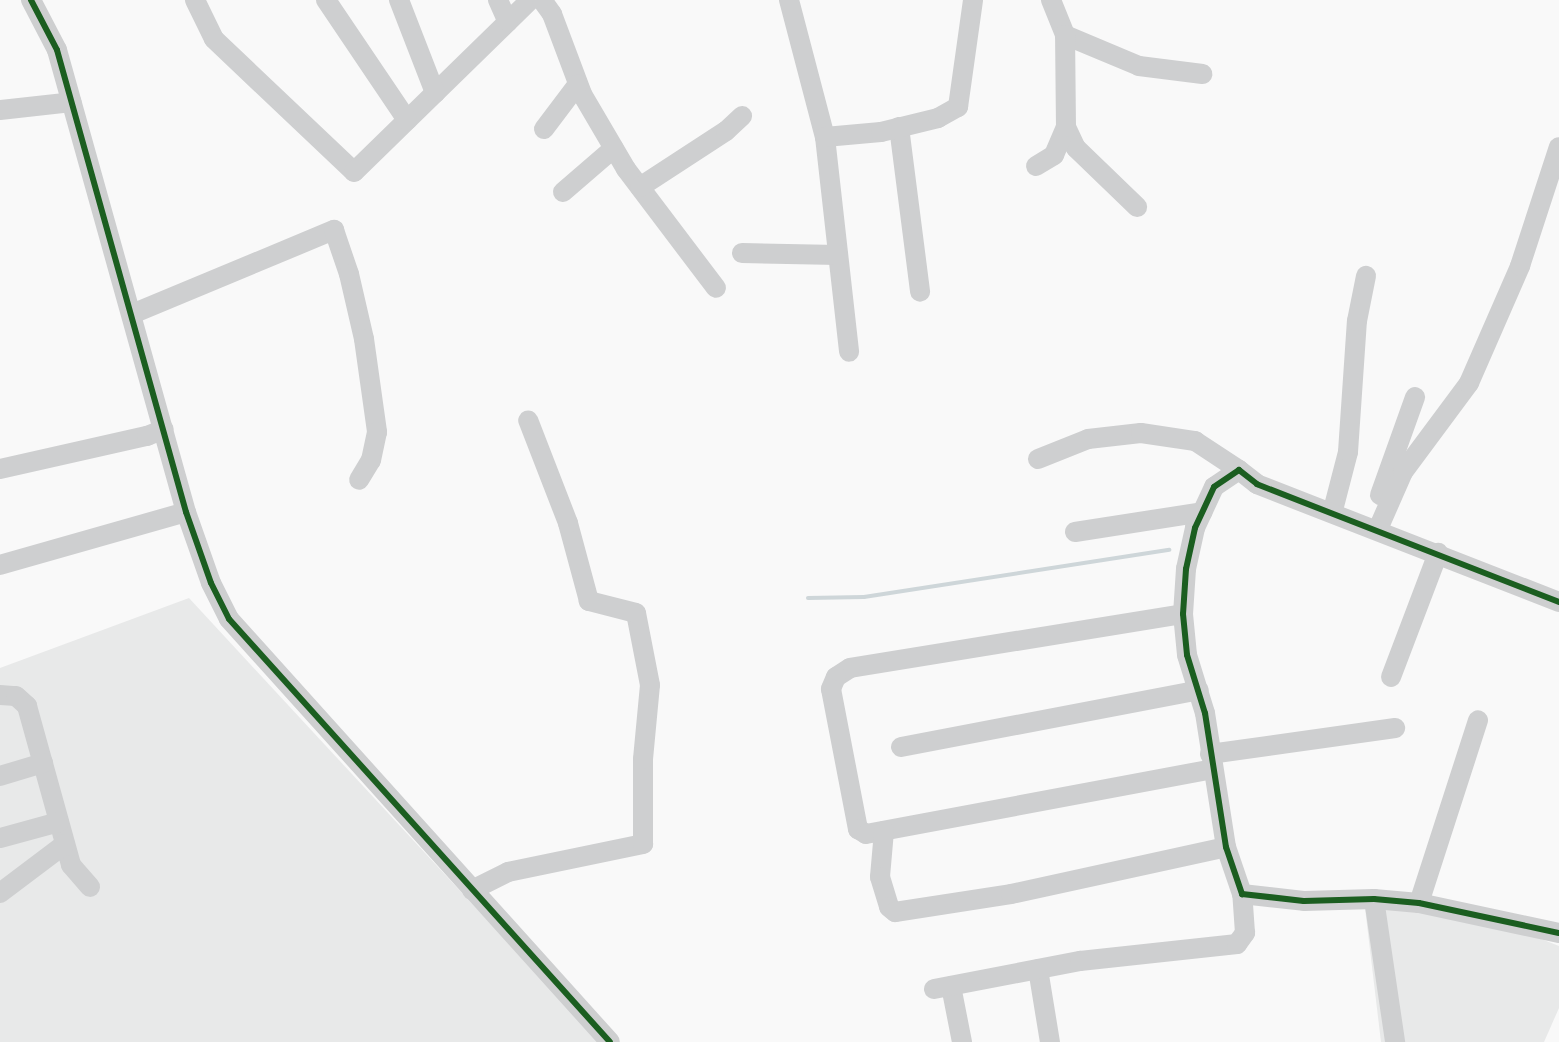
<!DOCTYPE html>
<style>
body{margin:0}
#map{position:relative;width:1559px;height:1042px;overflow:hidden;background:#f9f9f9;font-family:"Varela Round",sans-serif}
div>[style]{position:absolute}
.built>*{inset:0;background:#e8e9e9}
.stream>*{height:4px;margin:-2px;padding:0 2px;transform-origin:2px;border-radius:2px;background:#ced6d9}
.minor>*{height:20px;margin:-10px;padding:0 10px;transform-origin:10px;border-radius:10px;background:#cecfd0}
.cycleway>*{height:6px;margin:-3px;padding:0 3px;transform-origin:3px;border-radius:3px;background:#1b5e20}
span{translate:-50% -50%;white-space:nowrap;text-align:center;line-height:1.15;-webkit-text-stroke:6px #fff;paint-order:stroke}
</style>
<div id="map">
<div class="built">
<i style="clip-path:polygon(189px 598px,600px 1042px,0 1042px,0 668px)"></i>
<i style="clip-path:polygon(1365px 908px,1421px 911px,1506px 925px,1559px 946px,1559px 1008px,1544px 1042px,1381px 1042px)"></i>
</div>
<div class="stream">
<i style="left:808px;top:598px;width:56px;rotate:-1deg"></i>
<i style="left:864px;top:597px;width:309px;rotate:-8.8deg"></i>
</div>
<div class="minor">
<i style="left:31px;top:0;width:56px;rotate:62.5deg"></i>
<i style="left:57px;top:50px;width:480px;rotate:74.4deg"></i>
<i style="left:186px;top:512px;width:75px;rotate:70.6deg"></i>
<i style="left:211px;top:583px;width:40px;rotate:63.4deg"></i>
<i style="left:229px;top:619px;width:569px;rotate:47.99deg"></i>
<i style="left:195px;top:0;width:43px;rotate:64deg"></i>
<i style="left:214px;top:39px;width:193px;rotate:43.5deg"></i>
<i style="left:354px;top:172px;width:246px;rotate:-44.3deg"></i>
<i style="left:326px;top:0;width:145px;rotate:56deg"></i>
<i style="left:399px;top:0;width:100px;rotate:68.8deg"></i>
<i style="left:498px;top:0;width:24px;rotate:66deg"></i>
<i style="left:542px;top:0;width:17px;rotate:54deg"></i>
<i style="left:552px;top:14px;width:85px;rotate:69.4deg"></i>
<i style="left:582px;top:94px;width:87px;rotate:59.6deg"></i>
<i style="left:626px;top:169px;width:149px;rotate:52.9deg"></i>
<i style="left:789px;top:0;width:142px;rotate:75.3deg"></i>
<i style="left:825px;top:137px;width:216px;rotate:83.6deg"></i>
<i style="left:1051px;top:0;width:38px;rotate:68deg"></i>
<i style="left:1065px;top:35px;width:80px;rotate:22.7deg"></i>
<i style="left:1139px;top:66px;width:64px;rotate:7.2deg"></i>
<i style="left:0;top:110px;width:72px;rotate:-6.3deg"></i>
<i style="left:899px;top:127px;width:166px;rotate:82.7deg"></i>
<i style="left:1066px;top:127px;width:23px;rotate:65deg"></i>
<i style="left:1076px;top:148px;width:85px;rotate:44deg"></i>
<i style="left:544px;top:129px;width:56px;rotate:-52.9deg"></i>
<i style="left:825px;top:137px;width:56px;rotate:-5.1deg"></i>
<i style="left:881px;top:132px;width:59px;rotate:-13.8deg"></i>
<i style="left:938px;top:118px;width:23px;rotate:-29deg"></i>
<i style="left:958px;top:107px;width:108px;rotate:-82deg"></i>
<i style="left:1036px;top:166px;width:21px;rotate:-31deg"></i>
<i style="left:1054px;top:155px;width:30px;rotate:-67deg"></i>
<i style="left:1066px;top:127px;width:92px;rotate:-90.6deg"></i>
<i style="left:640px;top:187px;width:103px;rotate:-33.1deg"></i>
<i style="left:726px;top:131px;width:22px;rotate:-43deg"></i>
<i style="left:563px;top:192px;width:67px;rotate:-40.8deg"></i>
<i style="left:742px;top:253px;width:96px;rotate:1.2deg"></i>
<i style="left:132px;top:314px;width:219px;rotate:-22.6deg"></i>
<i style="left:334px;top:230px;width:46px;rotate:71.2deg"></i>
<i style="left:349px;top:274px;width:67px;rotate:77deg"></i>
<i style="left:364px;top:339px;width:94px;rotate:82deg"></i>
<i style="left:377px;top:432px;width:29px;rotate:102deg"></i>
<i style="left:371px;top:460px;width:23px;rotate:121deg"></i>
<i style="left:1038px;top:459px;width:54px;rotate:-21.8deg"></i>
<i style="left:1088px;top:439px;width:53px;rotate:-6.5deg"></i>
<i style="left:1141px;top:433px;width:55px;rotate:8.4deg"></i>
<i style="left:1195px;top:441px;width:53px;rotate:33.4deg"></i>
<i style="left:0;top:469px;width:151px;rotate:-12.7deg"></i>
<i style="left:147px;top:436px;width:18px;rotate:-22deg"></i>
<i style="left:1380px;top:495px;width:104px;rotate:-70.3deg"></i>
<i style="left:1333px;top:510px;width:60px;rotate:-75.5deg"></i>
<i style="left:1348px;top:452px;width:131px;rotate:-86.1deg"></i>
<i style="left:1357px;top:321px;width:46px;rotate:-78.7deg"></i>
<i style="left:1378px;top:529px;width:62px;rotate:-66.3deg"></i>
<i style="left:1403px;top:472px;width:111px;rotate:-53.4deg"></i>
<i style="left:1469px;top:383px;width:128px;rotate:-66.4deg"></i>
<i style="left:1520px;top:266px;width:125px;rotate:-71.9deg"></i>
<i style="left:1075px;top:532px;width:129px;rotate:-8.9deg"></i>
<i style="left:0;top:565px;width:193px;rotate:-15.9deg"></i>
<i style="left:1559px;top:602px;width:324px;rotate:-158.7deg"></i>
<i style="left:1257px;top:484px;width:23px;rotate:-142deg"></i>
<i style="left:1239px;top:470px;width:30px;rotate:146deg"></i>
<i style="left:1214px;top:487px;width:45px;rotate:114.9deg"></i>
<i style="left:1195px;top:528px;width:42px;rotate:102.4deg"></i>
<i style="left:1186px;top:569px;width:45px;rotate:93.8deg"></i>
<i style="left:1183px;top:614px;width:41px;rotate:84.4deg"></i>
<i style="left:1187px;top:655px;width:61px;rotate:72.8deg"></i>
<i style="left:1205px;top:713px;width:136px;rotate:81.1deg"></i>
<i style="left:1226px;top:847px;width:50px;rotate:71.2deg"></i>
<i style="left:1242px;top:894px;width:62px;rotate:6.4deg"></i>
<i style="left:1304px;top:901px;width:70px;rotate:-1.6deg"></i>
<i style="left:1374px;top:899px;width:45px;rotate:5.1deg"></i>
<i style="left:1419px;top:903px;width:143px;rotate:12.1deg"></i>
<i style="left:1183px;top:614px;width:337px;rotate:170.8deg"></i>
<i style="left:850px;top:668px;width:17px;rotate:147deg"></i>
<i style="left:836px;top:677px;width:13px;rotate:113deg"></i>
<i style="left:831px;top:689px;width:143px;rotate:79.1deg"></i>
<i style="left:858px;top:829px;width:9px;rotate:32deg"></i>
<i style="left:866px;top:834px;width:352px;rotate:-10.6deg"></i>
<i style="left:1391px;top:677px;width:133px;rotate:-69.2deg"></i>
<i style="left:0;top:695px;width:16px;rotate:4deg"></i>
<i style="left:16px;top:696px;width:15px;rotate:42deg"></i>
<i style="left:27px;top:706px;width:165px;rotate:74.5deg"></i>
<i style="left:71px;top:865px;width:29px;rotate:49deg"></i>
<i style="left:901px;top:747px;width:303px;rotate:-10.8deg"></i>
<i style="left:1210px;top:754px;width:187px;rotate:-8deg"></i>
<i style="left:0;top:776px;width:45px;rotate:-16.8deg"></i>
<i style="left:884px;top:831px;width:46px;rotate:95deg"></i>
<i style="left:880px;top:877px;width:31px;rotate:73deg"></i>
<i style="left:889px;top:907px;width:8px;rotate:40deg"></i>
<i style="left:895px;top:912px;width:117px;rotate:-8.8deg"></i>
<i style="left:1011px;top:894px;width:220px;rotate:-12.3deg"></i>
<i style="left:0;top:838px;width:61px;rotate:-15.2deg"></i>
<i style="left:472px;top:890px;width:40px;rotate:-26.6deg"></i>
<i style="left:508px;top:872px;width:138px;rotate:-11.7deg"></i>
<i style="left:643px;top:844px;width:85px;rotate:-90deg"></i>
<i style="left:643px;top:759px;width:74px;rotate:-84.6deg"></i>
<i style="left:650px;top:685px;width:73px;rotate:-101deg"></i>
<i style="left:636px;top:613px;width:49px;rotate:-165.7deg"></i>
<i style="left:589px;top:601px;width:81px;rotate:-105.1deg"></i>
<i style="left:568px;top:523px;width:110px;rotate:-111.2deg"></i>
<i style="left:0;top:893px;width:81px;rotate:-37deg"></i>
<i style="left:1374px;top:899px;width:145px;rotate:81.6deg"></i>
<i style="left:1419px;top:903px;width:192px;rotate:-72.1deg"></i>
<i style="left:1038px;top:969px;width:74px;rotate:80.7deg"></i>
<i style="left:951px;top:986px;width:57px;rotate:78.9deg"></i>
<i style="left:934px;top:989px;width:149px;rotate:-10.9deg"></i>
<i style="left:1080px;top:961px;width:158px;rotate:-6.2deg"></i>
<i style="left:1237px;top:944px;width:14px;rotate:-54deg"></i>
<i style="left:1245px;top:933px;width:39px;rotate:-94deg"></i>
</div>
<div class="cycleway">
<i style="left:31px;top:0;width:56px;rotate:62.5deg"></i>
<i style="left:57px;top:50px;width:480px;rotate:74.4deg"></i>
<i style="left:186px;top:512px;width:75px;rotate:70.6deg"></i>
<i style="left:211px;top:583px;width:40px;rotate:63.4deg"></i>
<i style="left:229px;top:619px;width:569px;rotate:47.99deg"></i>
<i style="left:1559px;top:602px;width:324px;rotate:-158.7deg"></i>
<i style="left:1257px;top:484px;width:23px;rotate:-142deg"></i>
<i style="left:1239px;top:470px;width:30px;rotate:146deg"></i>
<i style="left:1214px;top:487px;width:45px;rotate:114.9deg"></i>
<i style="left:1195px;top:528px;width:42px;rotate:102.4deg"></i>
<i style="left:1186px;top:569px;width:45px;rotate:93.8deg"></i>
<i style="left:1183px;top:614px;width:41px;rotate:84.4deg"></i>
<i style="left:1187px;top:655px;width:61px;rotate:72.8deg"></i>
<i style="left:1205px;top:713px;width:136px;rotate:81.1deg"></i>
<i style="left:1226px;top:847px;width:50px;rotate:71.2deg"></i>
<i style="left:1242px;top:894px;width:62px;rotate:6.4deg"></i>
<i style="left:1304px;top:901px;width:70px;rotate:-1.6deg"></i>
<i style="left:1374px;top:899px;width:45px;rotate:5.1deg"></i>
<i style="left:1419px;top:903px;width:143px;rotate:12.1deg"></i>
</div>
</div>
